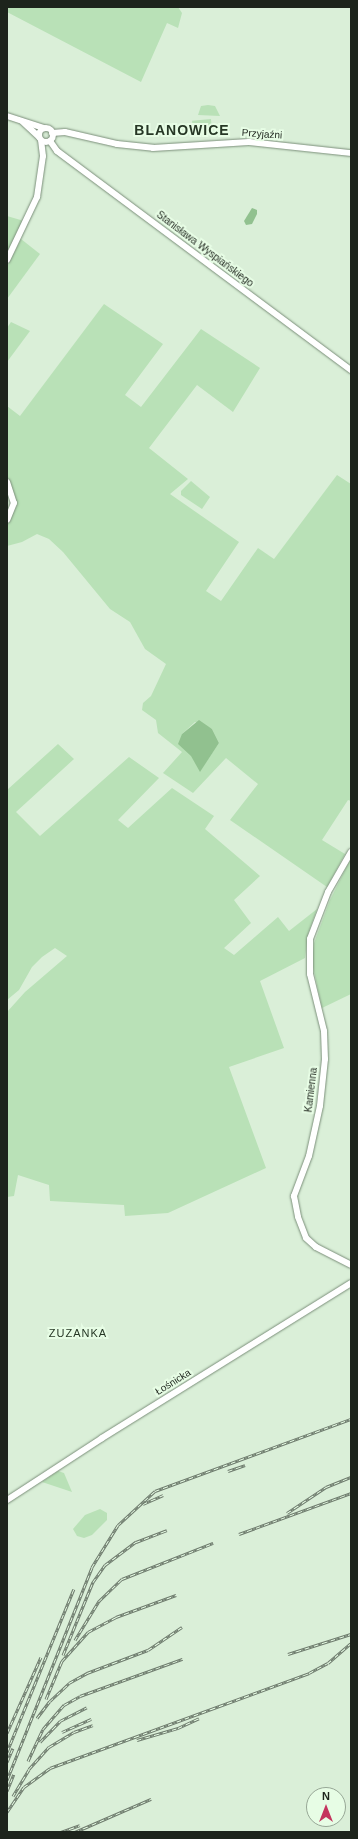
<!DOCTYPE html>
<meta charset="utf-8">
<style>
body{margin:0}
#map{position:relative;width:358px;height:1839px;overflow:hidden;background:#daefd8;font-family:Helvetica,sans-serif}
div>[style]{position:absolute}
.green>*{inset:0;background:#b9e1b7;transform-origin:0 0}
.water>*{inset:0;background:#91c18f}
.roads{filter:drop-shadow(0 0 1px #7b8f7a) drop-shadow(0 0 1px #7b8f7a)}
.minor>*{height:6px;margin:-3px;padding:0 3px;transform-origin:3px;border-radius:3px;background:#fff}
.minor>.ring{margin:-3px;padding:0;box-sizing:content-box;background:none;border:6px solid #fff;border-radius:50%}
.rail>*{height:3px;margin-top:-1.5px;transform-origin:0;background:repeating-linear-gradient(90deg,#e7fde5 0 4.5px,#6d7a6c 0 9px);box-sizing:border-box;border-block:1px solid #6d7a6c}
span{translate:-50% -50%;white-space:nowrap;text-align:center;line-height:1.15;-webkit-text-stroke:4px #e7fde5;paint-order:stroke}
.street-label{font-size:10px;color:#1d241c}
.neighbourhood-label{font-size:11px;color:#263725;letter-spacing:1px}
.district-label{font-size:14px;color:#263725;font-weight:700;letter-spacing:1px}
.frame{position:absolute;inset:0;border:8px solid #1d241c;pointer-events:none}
.north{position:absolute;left:306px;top:1787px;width:40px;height:40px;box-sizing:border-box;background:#e7fde5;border:1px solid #96a695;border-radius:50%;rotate:0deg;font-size:11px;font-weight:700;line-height:16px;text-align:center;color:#1d241c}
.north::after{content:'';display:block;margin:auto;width:14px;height:18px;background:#c4355e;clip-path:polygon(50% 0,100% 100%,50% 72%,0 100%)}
</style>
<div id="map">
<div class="green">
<i style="clip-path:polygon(7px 7px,178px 7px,182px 13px,178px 28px,167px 23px,141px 82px,7px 12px)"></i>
<i style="clip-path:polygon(208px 105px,215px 106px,220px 116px,198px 115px,201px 106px)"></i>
<i style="left:211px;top:119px;width:12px;height:19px;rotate:85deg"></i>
<i style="clip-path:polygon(7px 216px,24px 221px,7px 253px)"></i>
<i style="clip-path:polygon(21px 239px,40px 254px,7px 299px,7px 267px)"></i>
<i style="clip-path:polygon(evenodd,104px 304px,163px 344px,125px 395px,141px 407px,201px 329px,260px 368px,233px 412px,197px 385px,149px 448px,188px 479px,170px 494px,239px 542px,206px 591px,221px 601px,258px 548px,274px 559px,337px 475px,351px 484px,351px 801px,348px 800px,322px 840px,345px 854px,327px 887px,230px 820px,258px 784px,226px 758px,193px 793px,163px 773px,182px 752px,158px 733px,156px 720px,142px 710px,143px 703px,151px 696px,166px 664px,145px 649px,130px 622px,110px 609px,63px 552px,49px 539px,37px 534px,22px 542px,7px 546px,7px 526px,17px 505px,7px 474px,7px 406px,20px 416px,104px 304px,195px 722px,212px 729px,219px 743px,200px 771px,182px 734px,195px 722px)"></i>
<i style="clip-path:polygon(11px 322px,30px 331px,7px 362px,7px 328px)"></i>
<i style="clip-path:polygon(191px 481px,210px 497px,202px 509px,181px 495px,181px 491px)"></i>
<i style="clip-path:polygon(58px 744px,74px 759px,16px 812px,40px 836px,129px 757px,159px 778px,118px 820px,128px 828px,172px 788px,214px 816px,205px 829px,260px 876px,234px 900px,251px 923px,224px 948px,234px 955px,278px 917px,289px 931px,317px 909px,308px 934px,305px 958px,260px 981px,284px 1048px,229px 1067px,266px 1168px,168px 1213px,125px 1216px,124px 1205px,50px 1201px,49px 1185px,18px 1175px,14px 1196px,7px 1197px,7px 1012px,25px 992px,67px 956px,55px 948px,42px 957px,32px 967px,19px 990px,7px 1000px,7px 790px)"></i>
<i style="clip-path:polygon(351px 858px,351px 994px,322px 1008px,312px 962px,314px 943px,330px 900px)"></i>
<i style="clip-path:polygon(58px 1471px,64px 1473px,72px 1492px,42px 1482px)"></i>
<i style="clip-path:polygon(100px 1509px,107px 1513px,107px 1520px,92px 1535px,84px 1538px,77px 1536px,73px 1529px,85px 1515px)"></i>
</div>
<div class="water">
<i style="clip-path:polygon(252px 208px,257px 210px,257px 214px,252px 224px,246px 225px,244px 221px)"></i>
<i style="clip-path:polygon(199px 720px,212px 729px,219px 743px,200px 772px,191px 756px,178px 744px,182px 734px)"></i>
</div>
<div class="roads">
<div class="minor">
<i style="left:7px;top:116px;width:39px;rotate:18deg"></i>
<i style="left:23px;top:122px;width:22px;rotate:43deg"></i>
<i class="ring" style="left:39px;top:128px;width:8px;height:8px"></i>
<i style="left:52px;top:133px;width:13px;rotate:-4deg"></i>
<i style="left:65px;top:132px;width:53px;rotate:13deg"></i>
<i style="left:117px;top:144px;width:36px;rotate:6deg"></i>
<i style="left:153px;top:148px;width:96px;rotate:-3.6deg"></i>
<i style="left:249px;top:142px;width:103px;rotate:6.2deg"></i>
<i style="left:50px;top:141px;width:12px;rotate:55deg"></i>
<i style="left:57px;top:151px;width:367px;rotate:36.7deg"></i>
<i style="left:7px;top:260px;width:70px;rotate:-64.5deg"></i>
<i style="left:37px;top:197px;width:41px;rotate:-81.7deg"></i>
<i style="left:43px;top:156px;width:16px;rotate:-97deg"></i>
<i style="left:7px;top:482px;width:22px;rotate:72deg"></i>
<i style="left:14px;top:503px;width:18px;rotate:112deg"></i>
<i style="left:351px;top:852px;width:46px;rotate:119.9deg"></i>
<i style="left:328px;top:892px;width:50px;rotate:111deg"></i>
<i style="left:310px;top:939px;width:35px;rotate:90deg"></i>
<i style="left:310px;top:974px;width:59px;rotate:76.2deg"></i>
<i style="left:324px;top:1031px;width:28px;rotate:88deg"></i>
<i style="left:325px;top:1059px;width:47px;rotate:96.1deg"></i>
<i style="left:320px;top:1106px;width:51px;rotate:102.4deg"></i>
<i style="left:309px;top:1156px;width:43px;rotate:110.6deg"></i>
<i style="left:294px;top:1196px;width:21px;rotate:79deg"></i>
<i style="left:298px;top:1217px;width:22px;rotate:69deg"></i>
<i style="left:306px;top:1238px;width:13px;rotate:42deg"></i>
<i style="left:316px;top:1247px;width:39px;rotate:27deg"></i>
<i style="left:7px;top:1500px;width:113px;rotate:-33.1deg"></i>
<i style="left:102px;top:1438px;width:293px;rotate:-31.9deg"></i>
</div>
</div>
<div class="rail">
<i style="left:228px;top:1471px;width:18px;rotate:-19deg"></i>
<i style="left:143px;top:1504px;width:22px;rotate:-24deg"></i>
<i style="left:287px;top:1513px;width:47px;rotate:-33.7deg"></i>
<i style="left:326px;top:1487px;width:27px;rotate:-22deg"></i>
<i style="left:239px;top:1534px;width:119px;rotate:-20.1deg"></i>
<i style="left:75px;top:1640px;width:46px;rotate:-58.4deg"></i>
<i style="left:99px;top:1601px;width:32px;rotate:-44deg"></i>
<i style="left:122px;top:1579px;width:98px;rotate:-21.6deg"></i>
<i style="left:288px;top:1654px;width:66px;rotate:-17.6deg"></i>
<i style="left:63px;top:1655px;width:79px;rotate:-67.7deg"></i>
<i style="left:93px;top:1582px;width:21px;rotate:-55deg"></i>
<i style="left:105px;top:1565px;width:39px;rotate:-37deg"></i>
<i style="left:136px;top:1542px;width:33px;rotate:-21deg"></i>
<i style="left:46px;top:1699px;width:41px;rotate:-67.2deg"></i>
<i style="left:62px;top:1661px;width:39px;rotate:-48deg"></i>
<i style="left:88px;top:1632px;width:32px;rotate:-28deg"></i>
<i style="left:116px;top:1617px;width:64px;rotate:-20.1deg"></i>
<i style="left:37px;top:1718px;width:21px;rotate:-53deg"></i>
<i style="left:50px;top:1701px;width:26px;rotate:-43deg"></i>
<i style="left:69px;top:1683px;width:21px;rotate:-29deg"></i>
<i style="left:87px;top:1673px;width:65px;rotate:-20.7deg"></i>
<i style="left:148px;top:1650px;width:41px;rotate:-34.1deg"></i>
<i style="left:62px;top:1732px;width:32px;rotate:-24deg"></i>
<i style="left:7px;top:1733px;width:83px;rotate:-65.9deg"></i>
<i style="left:137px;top:1740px;width:43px;rotate:-16.3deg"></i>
<i style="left:178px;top:1728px;width:23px;rotate:-25deg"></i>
<i style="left:40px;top:1742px;width:29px;rotate:-46deg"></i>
<i style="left:60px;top:1721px;width:30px;rotate:-27deg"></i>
<i style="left:7px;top:1752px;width:176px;rotate:-67.7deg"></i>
<i style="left:28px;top:1761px;width:35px;rotate:-65deg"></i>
<i style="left:43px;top:1729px;width:32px;rotate:-49deg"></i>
<i style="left:64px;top:1705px;width:18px;rotate:-29deg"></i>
<i style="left:80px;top:1696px;width:109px;rotate:-19.9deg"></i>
<i style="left:7px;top:1762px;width:15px;rotate:-67deg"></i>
<i style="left:7px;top:1780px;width:229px;rotate:-68.2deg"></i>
<i style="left:92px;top:1567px;width:49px;rotate:-58.2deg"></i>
<i style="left:118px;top:1525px;width:50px;rotate:-42.6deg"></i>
<i style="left:155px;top:1491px;width:209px;rotate:-20.2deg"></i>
<i style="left:7px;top:1791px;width:18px;rotate:-68deg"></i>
<i style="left:13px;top:1796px;width:31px;rotate:-59deg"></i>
<i style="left:29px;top:1769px;width:30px;rotate:-48deg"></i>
<i style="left:49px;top:1747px;width:29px;rotate:-31deg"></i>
<i style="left:74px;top:1732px;width:20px;rotate:-20deg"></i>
<i style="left:7px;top:1812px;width:30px;rotate:-56deg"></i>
<i style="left:24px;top:1787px;width:32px;rotate:-36deg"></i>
<i style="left:50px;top:1768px;width:276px;rotate:-20.1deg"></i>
<i style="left:309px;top:1673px;width:21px;rotate:-28deg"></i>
<i style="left:328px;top:1663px;width:30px;rotate:-41deg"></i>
<i style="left:61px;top:1832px;width:20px;rotate:-20deg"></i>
<i style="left:75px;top:1832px;width:83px;rotate:-23.5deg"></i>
</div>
<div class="street-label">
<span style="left:262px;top:134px;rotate:4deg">Przyjaźni</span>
<span style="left:205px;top:249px;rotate:37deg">Stanisława Wyspiańskiego</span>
<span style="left:311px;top:1090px;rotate:-83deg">Kamienna</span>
<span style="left:173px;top:1382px;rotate:-32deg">Łośnicka</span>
</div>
<div class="neighbourhood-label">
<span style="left:78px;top:1333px">ZUZANKA</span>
</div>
<div class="district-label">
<span style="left:182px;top:130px">BLANOWICE</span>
</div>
<div class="frame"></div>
<div class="north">N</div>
</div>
